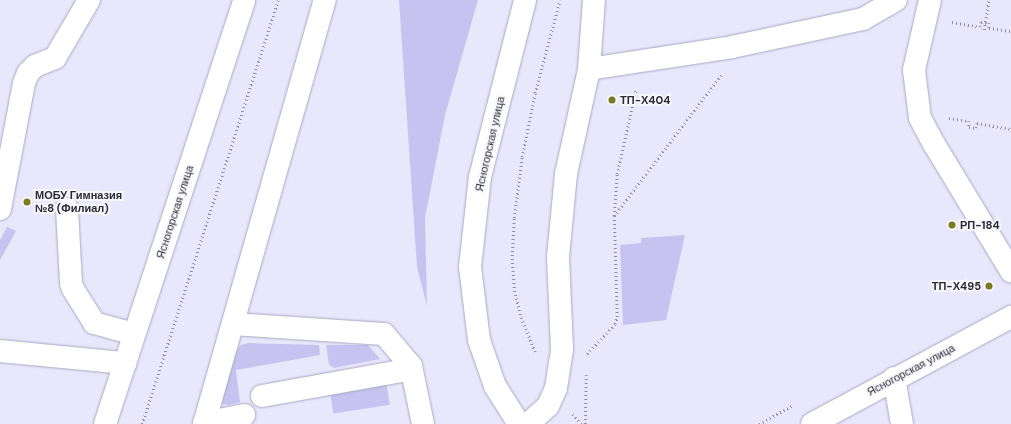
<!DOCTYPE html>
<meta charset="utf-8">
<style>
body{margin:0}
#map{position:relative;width:1011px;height:424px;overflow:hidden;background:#e8e7fc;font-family:"DM Sans",sans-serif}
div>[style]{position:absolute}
.green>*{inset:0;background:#c6c3f0;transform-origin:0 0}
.path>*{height:2.5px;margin-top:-1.25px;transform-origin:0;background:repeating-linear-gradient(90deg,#8f8e9e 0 1px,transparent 0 4px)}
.roads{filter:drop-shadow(0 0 1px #a9a8c1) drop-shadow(0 0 1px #a9a8c1)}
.minor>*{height:22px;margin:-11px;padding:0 11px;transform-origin:11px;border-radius:11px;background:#fff}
.dots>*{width:11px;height:11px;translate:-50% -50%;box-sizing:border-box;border:2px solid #f6f6fb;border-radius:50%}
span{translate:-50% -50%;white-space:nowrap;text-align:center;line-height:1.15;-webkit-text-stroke:4px #f6f6fb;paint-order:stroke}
.poi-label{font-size:11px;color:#2b2a34;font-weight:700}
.left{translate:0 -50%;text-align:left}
.right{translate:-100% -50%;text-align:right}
.street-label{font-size:11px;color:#2b2a34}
</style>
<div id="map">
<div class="green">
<i style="clip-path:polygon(399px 0,478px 0,445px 115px,425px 218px,427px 306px,417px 267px)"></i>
<i style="clip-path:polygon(7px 227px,16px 231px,0 260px,0 240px)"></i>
<i style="clip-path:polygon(685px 235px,666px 320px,623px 325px,620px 245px,641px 243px,641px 238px)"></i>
<i style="clip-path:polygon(248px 343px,319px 345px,320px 355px,236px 370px,240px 402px,229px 405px,222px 404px,232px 356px,241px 345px)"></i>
<i style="clip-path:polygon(326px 345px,368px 345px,380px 359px,334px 368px,329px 365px)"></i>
<i style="left:386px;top:381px;width:24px;height:57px;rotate:81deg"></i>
</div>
<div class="path">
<i style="left:952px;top:22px;width:28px;rotate:10deg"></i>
<i style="left:980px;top:27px;width:5px;rotate:-79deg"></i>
<i style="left:981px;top:22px;width:8px;rotate:7deg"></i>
<i style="left:989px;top:23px;width:5px;rotate:90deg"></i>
<i style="left:989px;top:28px;width:22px;rotate:8deg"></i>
<i style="left:984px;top:30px;width:30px;rotate:-81deg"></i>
<i style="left:949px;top:118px;width:20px;rotate:9deg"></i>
<i style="left:969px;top:121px;width:6px;rotate:90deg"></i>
<i style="left:969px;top:127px;width:7px;rotate:8deg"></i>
<i style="left:976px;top:128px;width:5px;rotate:-79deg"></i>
<i style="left:977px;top:123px;width:35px;rotate:10deg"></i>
<i style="left:614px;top:216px;width:177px;rotate:-52.8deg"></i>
<i style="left:535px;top:352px;width:40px;rotate:-112deg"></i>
<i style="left:520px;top:315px;width:28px;rotate:-103deg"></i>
<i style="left:514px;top:288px;width:32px;rotate:-94deg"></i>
<i style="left:512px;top:256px;width:38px;rotate:-87deg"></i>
<i style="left:514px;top:218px;width:62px;rotate:-82.5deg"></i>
<i style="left:522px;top:157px;width:65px;rotate:-78.5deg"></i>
<i style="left:535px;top:93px;width:96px;rotate:-75deg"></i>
<i style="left:587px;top:354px;width:41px;rotate:-47deg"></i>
<i style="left:615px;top:324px;width:7px;rotate:-74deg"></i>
<i style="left:617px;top:317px;width:101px;rotate:-91.7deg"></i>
<i style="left:614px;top:216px;width:42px;rotate:-85.9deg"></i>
<i style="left:617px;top:174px;width:87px;rotate:-77.4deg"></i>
<i style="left:573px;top:414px;width:13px;rotate:51deg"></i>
<i style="left:142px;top:424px;width:445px;rotate:-72.2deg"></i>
<i style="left:585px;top:424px;width:49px;rotate:-88.8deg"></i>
<i style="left:759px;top:424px;width:38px;rotate:-29deg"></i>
</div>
<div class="roads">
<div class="minor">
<i style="left:930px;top:0;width:72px;rotate:102.9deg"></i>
<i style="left:914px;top:70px;width:48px;rotate:82.9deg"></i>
<i style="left:920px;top:118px;width:30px;rotate:62deg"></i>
<i style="left:934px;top:144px;width:149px;rotate:58.8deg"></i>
<i style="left:589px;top:69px;width:145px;rotate:-8.7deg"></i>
<i style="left:732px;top:47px;width:134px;rotate:-12.1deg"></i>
<i style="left:863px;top:19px;width:38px;rotate:-30deg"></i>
<i style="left:0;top:209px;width:128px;rotate:-79.2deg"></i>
<i style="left:24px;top:83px;width:11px;rotate:-68deg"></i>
<i style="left:28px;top:73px;width:10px;rotate:-45deg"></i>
<i style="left:35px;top:66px;width:22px;rotate:-22deg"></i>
<i style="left:55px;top:58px;width:67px;rotate:-59.6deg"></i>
<i style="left:67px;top:209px;width:74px;rotate:86.9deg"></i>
<i style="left:71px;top:283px;width:6px;rotate:72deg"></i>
<i style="left:73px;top:289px;width:40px;rotate:58deg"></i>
<i style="left:94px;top:323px;width:41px;rotate:15.4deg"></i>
<i style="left:233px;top:324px;width:151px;rotate:3.8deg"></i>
<i style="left:384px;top:334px;width:42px;rotate:49.8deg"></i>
<i style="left:411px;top:366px;width:59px;rotate:78.3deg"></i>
<i style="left:0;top:351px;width:126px;rotate:5.5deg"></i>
<i style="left:894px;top:378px;width:47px;rotate:80.1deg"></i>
<i style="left:262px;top:396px;width:152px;rotate:-10.2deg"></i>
<i style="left:204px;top:423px;width:41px;rotate:-11.3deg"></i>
<i style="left:105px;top:424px;width:446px;rotate:-71.8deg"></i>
<i style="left:204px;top:424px;width:441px;rotate:-74.1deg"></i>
<i style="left:519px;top:424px;width:45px;rotate:-122.3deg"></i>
<i style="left:495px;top:386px;width:49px;rotate:-109.2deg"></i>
<i style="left:479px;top:340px;width:74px;rotate:-97deg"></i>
<i style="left:470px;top:267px;width:91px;rotate:-83.7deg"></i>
<i style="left:480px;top:177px;width:183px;rotate:-75.7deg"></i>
<i style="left:528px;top:424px;width:27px;rotate:-42deg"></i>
<i style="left:548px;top:406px;width:20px;rotate:-66deg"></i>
<i style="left:556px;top:388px;width:39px;rotate:-81deg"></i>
<i style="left:562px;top:349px;width:92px;rotate:-92.5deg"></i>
<i style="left:558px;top:257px;width:83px;rotate:-84.5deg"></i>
<i style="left:566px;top:174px;width:107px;rotate:-77.6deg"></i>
<i style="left:589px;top:69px;width:69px;rotate:-85.9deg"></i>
<i style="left:812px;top:424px;width:226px;rotate:-28.3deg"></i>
</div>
</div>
<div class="dots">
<i style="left:612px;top:100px;background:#7b7a21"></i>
<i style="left:27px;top:202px;background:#7b7a21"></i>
<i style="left:952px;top:225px;background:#7b7a21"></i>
<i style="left:989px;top:286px;background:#7b7a21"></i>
</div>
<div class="poi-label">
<span class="left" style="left:620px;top:100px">ТП-Х404</span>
<span class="left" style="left:35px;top:202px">МОБУ Гимназия<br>№8 (Филиал)</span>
<span class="left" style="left:960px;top:225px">РП-184</span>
<span class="right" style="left:981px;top:286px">ТП-Х495</span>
</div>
<div class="street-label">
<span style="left:490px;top:144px;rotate:-77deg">Ясногорская улица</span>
<span style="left:175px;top:212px;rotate:-72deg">Ясногорская улица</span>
<span style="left:911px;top:370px;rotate:-28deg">Ясногорская улица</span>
</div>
</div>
